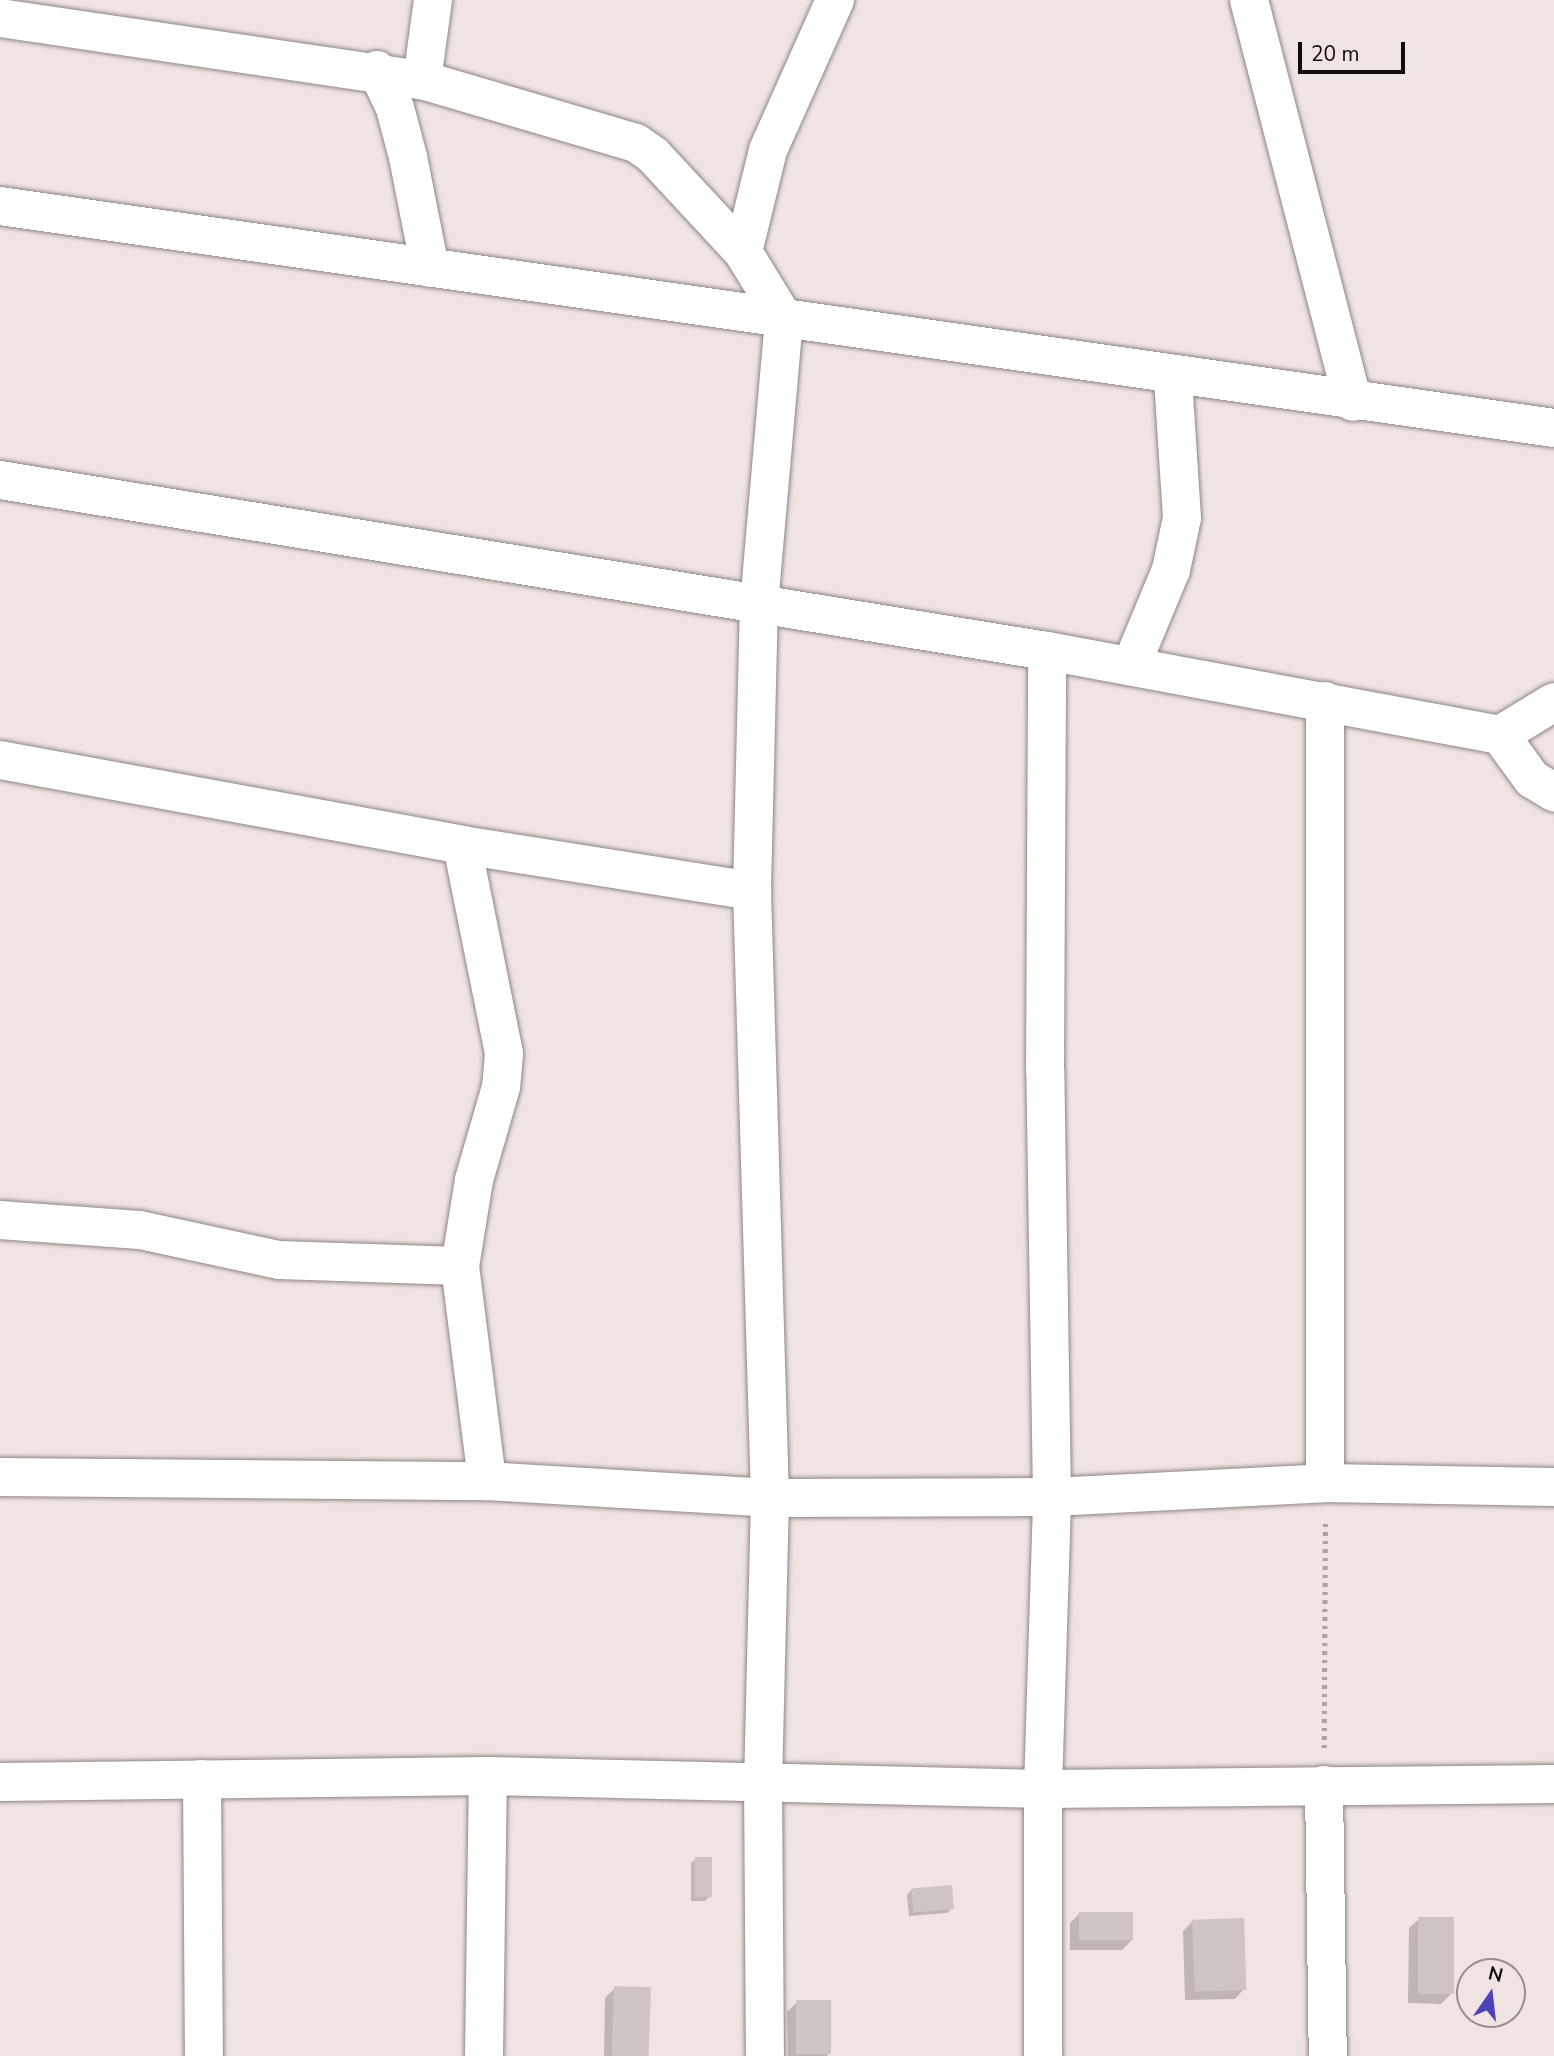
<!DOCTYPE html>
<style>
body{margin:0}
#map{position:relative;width:1554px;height:2056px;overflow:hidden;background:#efe4e1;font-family:"Nunito Sans",sans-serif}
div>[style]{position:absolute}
.shadow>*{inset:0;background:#0003}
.building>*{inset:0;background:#cfc4c4;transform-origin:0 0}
.path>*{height:4.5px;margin-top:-2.25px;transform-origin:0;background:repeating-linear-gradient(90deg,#a9a19e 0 3.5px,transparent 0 8.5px)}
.roads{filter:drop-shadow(0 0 2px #8f8582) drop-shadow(0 0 2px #8f8582)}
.street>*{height:38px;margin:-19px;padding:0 19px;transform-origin:19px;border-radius:19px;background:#fff}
span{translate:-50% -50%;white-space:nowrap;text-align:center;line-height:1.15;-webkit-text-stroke:5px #efe4e1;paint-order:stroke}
.north{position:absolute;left:1456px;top:1958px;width:70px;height:70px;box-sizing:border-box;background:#efe4e1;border:2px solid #968e8c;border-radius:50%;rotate:14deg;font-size:19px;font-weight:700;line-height:28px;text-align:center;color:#110d0c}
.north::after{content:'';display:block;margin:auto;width:24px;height:32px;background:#4f43ba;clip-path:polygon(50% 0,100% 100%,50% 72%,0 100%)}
.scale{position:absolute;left:1298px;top:42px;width:107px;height:32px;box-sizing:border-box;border:4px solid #110d0c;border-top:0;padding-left:9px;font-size:21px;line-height:24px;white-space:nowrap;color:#110d0c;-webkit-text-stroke:5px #efe4e1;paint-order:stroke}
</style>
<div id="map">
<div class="shadow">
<i style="clip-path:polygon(696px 1859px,710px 1896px,705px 1901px,691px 1901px,691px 1863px)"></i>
<i style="clip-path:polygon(911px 1890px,952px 1908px,947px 1913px,909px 1916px,907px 1895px)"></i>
<i style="clip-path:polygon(1080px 1913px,1132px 1940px,1122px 1950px,1070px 1950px,1070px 1923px)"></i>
<i style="clip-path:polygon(1419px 1919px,1451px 1994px,1441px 2004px,1408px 2003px,1409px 1928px)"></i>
<i style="clip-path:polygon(1193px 1921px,1244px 1989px,1235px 1999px,1185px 2000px,1183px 1931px)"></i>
<i style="clip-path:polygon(615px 1988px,648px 2056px,604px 2056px,605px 1998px)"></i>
<i style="clip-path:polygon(797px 2002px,830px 2053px,827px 2056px,788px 2056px,787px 2012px)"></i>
</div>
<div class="building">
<i style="left:695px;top:1857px;width:17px;height:40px"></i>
<i style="left:952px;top:1885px;width:24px;height:41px;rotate:85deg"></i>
<i style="left:1079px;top:1912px;width:54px;height:28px"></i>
<i style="left:1418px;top:1917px;width:36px;height:77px"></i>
<i style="left:1244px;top:1918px;width:72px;height:52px;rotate:88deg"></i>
<i style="left:614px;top:1986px;width:37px;height:70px;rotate:2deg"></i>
<i style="left:796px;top:2000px;width:35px;height:54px"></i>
</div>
<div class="path">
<i style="left:1324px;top:1748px;width:229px;rotate:-89.7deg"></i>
</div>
<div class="roads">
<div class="street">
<i style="left:433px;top:0;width:81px;rotate:97.8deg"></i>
<i style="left:422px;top:80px;width:223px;rotate:16.4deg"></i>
<i style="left:636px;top:143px;width:21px;rotate:35deg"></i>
<i style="left:653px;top:155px;width:132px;rotate:47.1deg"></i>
<i style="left:743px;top:252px;width:79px;rotate:58.5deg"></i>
<i style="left:784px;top:319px;width:284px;rotate:95deg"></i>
<i style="left:759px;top:602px;width:289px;rotate:91.4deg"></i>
<i style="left:752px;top:891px;width:607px;rotate:88.3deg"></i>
<i style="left:770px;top:1498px;width:281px;rotate:91.4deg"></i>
<i style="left:763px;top:1779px;width:277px;rotate:89.6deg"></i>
<i style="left:1249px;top:0;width:415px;rotate:75.5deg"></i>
<i style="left:0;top:18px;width:427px;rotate:8.4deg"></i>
<i style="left:377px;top:70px;width:42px;rotate:64.7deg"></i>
<i style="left:395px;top:108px;width:51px;rotate:75.1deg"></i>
<i style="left:408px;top:157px;width:113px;rotate:78.8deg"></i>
<i style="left:0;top:206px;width:1570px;rotate:8.13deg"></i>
<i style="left:743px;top:252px;width:105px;rotate:-76.2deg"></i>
<i style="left:768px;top:150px;width:164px;rotate:-65.9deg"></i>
<i style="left:0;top:480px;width:1061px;rotate:9.28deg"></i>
<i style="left:1047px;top:651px;width:461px;rotate:10.5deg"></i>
<i style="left:1500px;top:735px;width:54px;rotate:54deg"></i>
<i style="left:1532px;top:779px;width:26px;rotate:31deg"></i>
<i style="left:1131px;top:666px;width:104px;rotate:-67.4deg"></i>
<i style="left:1171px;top:570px;width:53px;rotate:-78.1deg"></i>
<i style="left:1182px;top:518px;width:141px;rotate:-93.7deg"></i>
<i style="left:1325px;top:701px;width:782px;rotate:90deg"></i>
<i style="left:1500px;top:735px;width:63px;rotate:-31.4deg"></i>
<i style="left:0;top:760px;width:470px;rotate:10.4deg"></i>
<i style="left:462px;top:845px;width:294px;rotate:9deg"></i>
<i style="left:462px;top:845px;width:213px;rotate:78.6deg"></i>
<i style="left:504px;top:1054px;width:33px;rotate:95deg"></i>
<i style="left:501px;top:1087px;width:97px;rotate:106.2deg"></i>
<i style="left:474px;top:1180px;width:87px;rotate:99.2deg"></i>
<i style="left:460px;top:1266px;width:217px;rotate:82.8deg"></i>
<i style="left:0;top:1220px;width:140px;rotate:4.1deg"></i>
<i style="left:140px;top:1230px;width:142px;rotate:12.2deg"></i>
<i style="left:279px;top:1260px;width:181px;rotate:1.9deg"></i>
<i style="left:0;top:1477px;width:487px;rotate:0.5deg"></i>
<i style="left:487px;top:1481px;width:284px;rotate:3.4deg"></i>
<i style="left:770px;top:1498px;width:282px;rotate:-0.2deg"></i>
<i style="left:1052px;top:1497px;width:273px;rotate:-2.9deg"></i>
<i style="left:1325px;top:1483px;width:229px;rotate:1deg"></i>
<i style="left:202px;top:1779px;width:277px;rotate:89.6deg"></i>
<i style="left:0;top:1782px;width:488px;rotate:-0.7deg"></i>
<i style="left:488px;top:1776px;width:555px;rotate:1.34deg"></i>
<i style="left:1043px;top:1789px;width:511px;rotate:-0.56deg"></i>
<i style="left:1324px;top:1785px;width:271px;rotate:89.2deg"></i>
<i style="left:484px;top:2056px;width:280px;rotate:-89.2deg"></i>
<i style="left:1043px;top:2056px;width:267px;rotate:-90deg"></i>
<i style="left:1043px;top:1789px;width:292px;rotate:-88.2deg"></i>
<i style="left:1052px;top:1497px;width:427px;rotate:-90.9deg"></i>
<i style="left:1045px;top:1070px;width:419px;rotate:-89.7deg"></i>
</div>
</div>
<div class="north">N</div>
<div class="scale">20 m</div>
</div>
